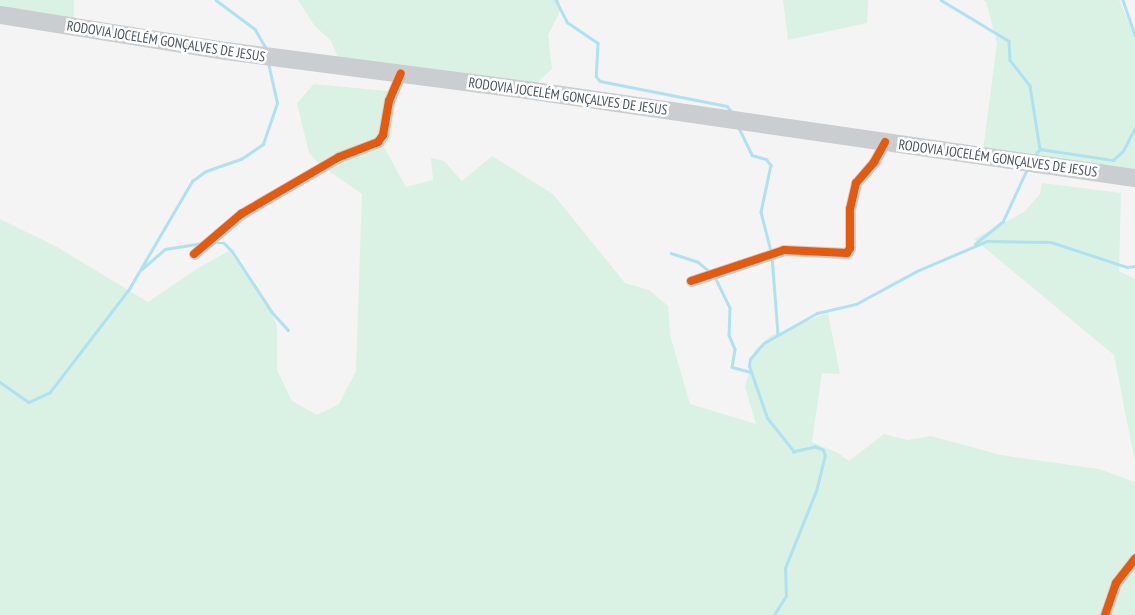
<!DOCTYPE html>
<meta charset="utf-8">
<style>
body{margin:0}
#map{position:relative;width:1135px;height:615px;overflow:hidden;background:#f4f4f4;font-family:"PT Sans Narrow",sans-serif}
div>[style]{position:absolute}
.green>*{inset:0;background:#d9f2e3}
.stream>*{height:2.5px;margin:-1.25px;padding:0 1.25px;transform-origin:1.25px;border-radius:1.25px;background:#aee2f0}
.minor>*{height:11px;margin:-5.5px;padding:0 5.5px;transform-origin:5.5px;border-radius:5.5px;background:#ced0d2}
.primary>*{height:18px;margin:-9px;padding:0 9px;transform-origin:9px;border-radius:9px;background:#caced1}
.cycleway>*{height:8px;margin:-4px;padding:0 4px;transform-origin:4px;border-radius:4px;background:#e8590c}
span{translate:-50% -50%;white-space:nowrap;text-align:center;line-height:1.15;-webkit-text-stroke:5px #fff;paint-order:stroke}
.street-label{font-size:14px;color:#4a5661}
</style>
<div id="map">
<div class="green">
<i style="clip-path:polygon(0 0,74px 0,74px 22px,0 11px)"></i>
<i style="clip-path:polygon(298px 0,559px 0,560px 11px,548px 35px,552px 69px,534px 85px,339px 60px,331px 41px,314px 25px)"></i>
<i style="clip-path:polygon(783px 0,868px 0,867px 23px,788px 40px)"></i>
<i style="clip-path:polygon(983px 0,1119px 0,1135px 36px,1135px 178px,982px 158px,997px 43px,986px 2px)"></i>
<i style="clip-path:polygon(314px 84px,396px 92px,391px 140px,384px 147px,406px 187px,433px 180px,431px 158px,444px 161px,462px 181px,492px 156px,553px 194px,625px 283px,649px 290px,668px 306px,670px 335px,690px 404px,756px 424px,745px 387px,755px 350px,770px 336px,828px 313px,840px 374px,822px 373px,812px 442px,838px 453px,849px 461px,884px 434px,907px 440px,931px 436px,1001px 455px,1099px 469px,1135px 482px,1135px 615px,0 615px,0 219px,57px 247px,148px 302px,198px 268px,229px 251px,269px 306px,277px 326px,277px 370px,292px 401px,317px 415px,339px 404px,356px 371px,362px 194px,319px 164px,309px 153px,297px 103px)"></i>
<i style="clip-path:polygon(1042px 183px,1121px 193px,1119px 271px,1135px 279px,1135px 463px,1114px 355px,974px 239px,1024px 212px,1040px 194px)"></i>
</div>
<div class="stream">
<i style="left:216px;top:0;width:49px;rotate:36.6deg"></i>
<i style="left:255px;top:29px;width:24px;rotate:60deg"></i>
<i style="left:556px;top:0;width:25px;rotate:63deg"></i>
<i style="left:567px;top:22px;width:37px;rotate:34deg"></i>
<i style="left:598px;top:43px;width:33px;rotate:93deg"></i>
<i style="left:596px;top:76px;width:6px;rotate:51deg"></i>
<i style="left:600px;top:81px;width:129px;rotate:11.1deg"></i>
<i style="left:727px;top:106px;width:8px;rotate:50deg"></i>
<i style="left:941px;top:0;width:79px;rotate:31.1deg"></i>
<i style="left:1009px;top:41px;width:19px;rotate:87deg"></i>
<i style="left:1010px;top:60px;width:33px;rotate:52deg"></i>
<i style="left:1030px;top:86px;width:64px;rotate:81deg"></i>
<i style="left:1123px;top:0;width:37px;rotate:71deg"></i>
<i style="left:739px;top:128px;width:30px;rotate:64deg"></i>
<i style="left:752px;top:155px;width:15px;rotate:16deg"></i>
<i style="left:766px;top:159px;width:8px;rotate:50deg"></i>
<i style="left:771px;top:165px;width:48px;rotate:102deg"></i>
<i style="left:761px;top:212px;width:40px;rotate:75.6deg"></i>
<i style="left:1040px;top:149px;width:74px;rotate:8.6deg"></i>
<i style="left:1113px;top:160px;width:13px;rotate:-42deg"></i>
<i style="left:1123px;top:151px;width:27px;rotate:-63deg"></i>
<i style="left:1033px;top:157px;width:11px;rotate:-49deg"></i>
<i style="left:214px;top:243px;width:10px"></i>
<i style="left:224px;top:243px;width:11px;rotate:45deg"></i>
<i style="left:232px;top:251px;width:73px;rotate:56.7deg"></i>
<i style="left:272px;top:312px;width:24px;rotate:48deg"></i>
<i style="left:975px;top:244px;width:36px;rotate:-39deg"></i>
<i style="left:1003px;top:221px;width:57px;rotate:-65.2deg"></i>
<i style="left:671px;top:253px;width:28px;rotate:18deg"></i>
<i style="left:698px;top:262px;width:14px;rotate:39deg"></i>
<i style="left:772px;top:256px;width:78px;rotate:85.6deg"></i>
<i style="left:142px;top:269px;width:30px;rotate:-41deg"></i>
<i style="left:165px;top:249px;width:36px;rotate:-9deg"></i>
<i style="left:715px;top:277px;width:34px;rotate:64deg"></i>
<i style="left:730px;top:308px;width:27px;rotate:92deg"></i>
<i style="left:729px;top:335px;width:15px;rotate:67deg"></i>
<i style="left:735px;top:349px;width:18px;rotate:99deg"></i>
<i style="left:732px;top:367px;width:20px;rotate:15deg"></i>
<i style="left:0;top:382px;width:35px;rotate:35deg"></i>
<i style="left:29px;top:402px;width:23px;rotate:-25deg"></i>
<i style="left:50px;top:392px;width:130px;rotate:-52.5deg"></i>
<i style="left:129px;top:289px;width:125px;rotate:-59.7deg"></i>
<i style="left:192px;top:181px;width:17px;rotate:-36deg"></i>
<i style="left:206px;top:171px;width:37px;rotate:-19deg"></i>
<i style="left:241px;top:159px;width:27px;rotate:-34deg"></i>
<i style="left:263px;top:144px;width:43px;rotate:-71.1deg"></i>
<i style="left:277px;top:103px;width:41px;rotate:-102.7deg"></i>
<i style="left:774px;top:615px;width:22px;rotate:-58deg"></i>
<i style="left:786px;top:596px;width:28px;rotate:-92deg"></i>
<i style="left:785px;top:568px;width:83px;rotate:-68.1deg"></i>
<i style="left:816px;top:491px;width:36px;rotate:-76deg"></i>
<i style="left:825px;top:456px;width:6px;rotate:-108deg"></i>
<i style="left:823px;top:450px;width:9px;rotate:-159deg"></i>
<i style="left:815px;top:447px;width:22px;rotate:167deg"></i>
<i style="left:794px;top:452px;width:43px;rotate:-128.5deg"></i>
<i style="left:767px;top:418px;width:55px;rotate:-109.1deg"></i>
<i style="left:749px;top:366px;width:7px;rotate:-82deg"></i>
<i style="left:750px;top:359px;width:21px;rotate:-49deg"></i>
<i style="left:764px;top:343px;width:61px;rotate:-29.5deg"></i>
<i style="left:817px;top:313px;width:40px;rotate:-13deg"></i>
<i style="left:856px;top:304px;width:69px;rotate:-28.4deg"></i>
<i style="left:917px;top:271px;width:76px;rotate:-23.2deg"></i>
<i style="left:987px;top:241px;width:64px;rotate:0.9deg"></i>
<i style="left:1051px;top:242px;width:80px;rotate:18.2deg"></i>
<i style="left:1127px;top:267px;width:8px;rotate:-7deg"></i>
</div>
<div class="minor">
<i style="left:194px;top:254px;width:62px;rotate:-40.4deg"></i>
<i style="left:241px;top:214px;width:113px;rotate:-30.2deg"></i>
<i style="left:339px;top:157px;width:42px;rotate:-21deg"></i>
<i style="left:378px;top:142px;width:9px;rotate:-54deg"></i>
<i style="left:383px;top:135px;width:35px;rotate:-80deg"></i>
<i style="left:389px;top:101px;width:30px;rotate:-67deg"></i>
<i style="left:691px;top:281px;width:98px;rotate:-18.4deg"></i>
<i style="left:784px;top:250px;width:63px;rotate:2.7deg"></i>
<i style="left:847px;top:253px;width:6px;rotate:-59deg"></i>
<i style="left:850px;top:248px;width:39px;rotate:-90deg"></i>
<i style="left:850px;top:209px;width:27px;rotate:-77deg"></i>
<i style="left:856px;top:183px;width:28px;rotate:-49deg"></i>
<i style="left:874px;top:162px;width:23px;rotate:-61deg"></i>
<i style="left:1105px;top:615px;width:34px;rotate:-71deg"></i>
<i style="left:1116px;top:583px;width:31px;rotate:-52deg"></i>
</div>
<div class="primary">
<i style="left:0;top:15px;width:229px;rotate:9.1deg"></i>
<i style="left:226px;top:51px;width:304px;rotate:7.4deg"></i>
<i style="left:527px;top:90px;width:614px;rotate:8.24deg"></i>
</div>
<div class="cycleway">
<i style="left:194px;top:254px;width:62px;rotate:-40.4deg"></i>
<i style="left:241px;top:214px;width:113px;rotate:-30.2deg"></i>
<i style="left:339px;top:157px;width:42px;rotate:-21deg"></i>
<i style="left:378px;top:142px;width:9px;rotate:-54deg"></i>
<i style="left:383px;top:135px;width:35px;rotate:-80deg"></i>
<i style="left:389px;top:101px;width:30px;rotate:-67deg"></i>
<i style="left:691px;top:281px;width:98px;rotate:-18.4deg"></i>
<i style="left:784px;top:250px;width:63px;rotate:2.7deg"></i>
<i style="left:847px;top:253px;width:6px;rotate:-59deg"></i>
<i style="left:850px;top:248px;width:39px;rotate:-90deg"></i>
<i style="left:850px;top:209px;width:27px;rotate:-77deg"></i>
<i style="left:856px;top:183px;width:28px;rotate:-49deg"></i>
<i style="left:874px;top:162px;width:23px;rotate:-61deg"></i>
<i style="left:1105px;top:615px;width:34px;rotate:-71deg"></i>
<i style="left:1116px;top:583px;width:31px;rotate:-52deg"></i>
</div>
<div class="street-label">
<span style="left:166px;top:41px;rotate:9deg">RODOVIA JOCELÉM GONÇALVES DE JESUS</span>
<span style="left:568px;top:96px;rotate:8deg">RODOVIA JOCELÉM GONÇALVES DE JESUS</span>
<span style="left:998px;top:158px;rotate:8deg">RODOVIA JOCELÉM GONÇALVES DE JESUS</span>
</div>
</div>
